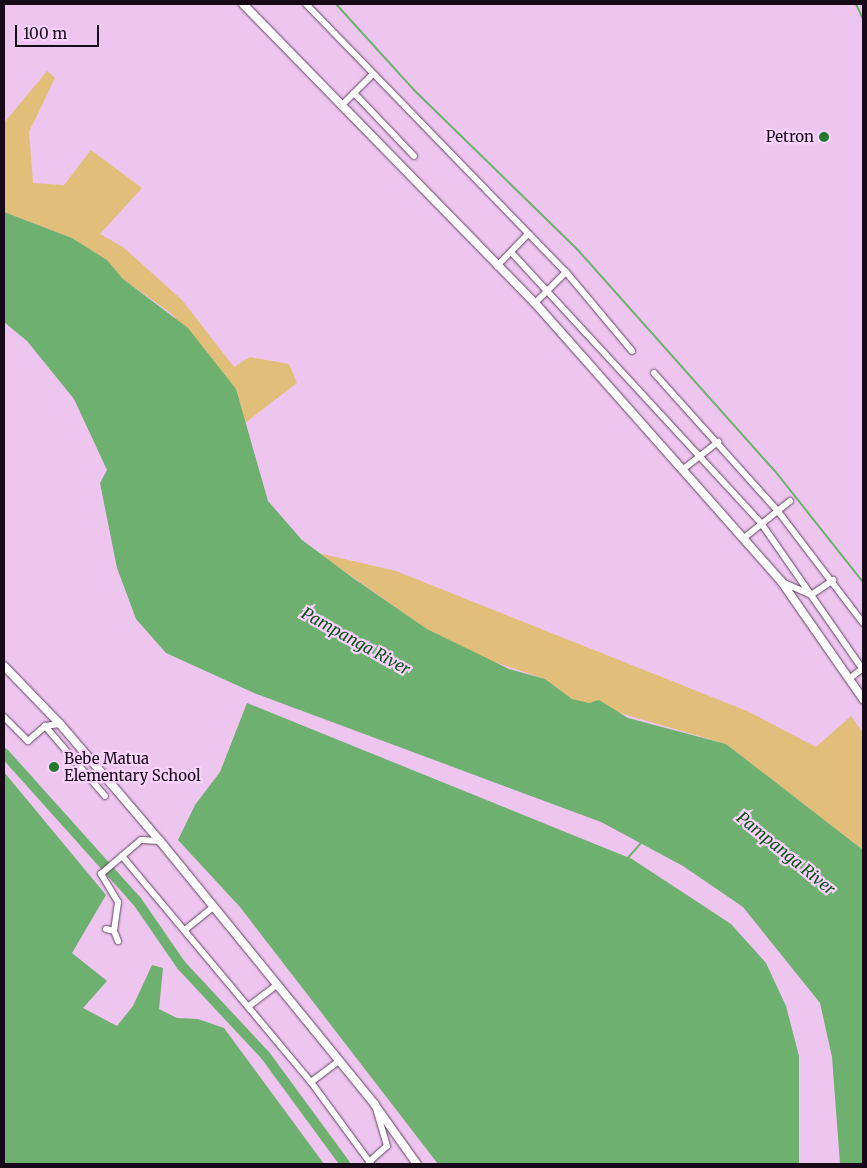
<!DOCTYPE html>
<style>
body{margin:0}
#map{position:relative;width:867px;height:1168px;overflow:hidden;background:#edc5ef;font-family:Merriweather,serif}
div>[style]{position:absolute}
.green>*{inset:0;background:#e1bf7a}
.water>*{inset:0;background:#6eb06f}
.stream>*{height:2px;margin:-1px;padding:0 1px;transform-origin:1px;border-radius:1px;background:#6eb06f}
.river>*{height:10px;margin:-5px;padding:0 5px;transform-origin:5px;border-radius:5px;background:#6eb06f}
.roads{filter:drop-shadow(0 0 1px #644266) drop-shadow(0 0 1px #644266)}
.minor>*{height:6px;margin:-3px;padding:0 3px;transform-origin:3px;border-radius:3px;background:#fff}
.tertiary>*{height:8px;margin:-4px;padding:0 4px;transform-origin:4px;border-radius:4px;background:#fff}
.dots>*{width:14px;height:14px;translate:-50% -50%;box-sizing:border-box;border:2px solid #fad2fd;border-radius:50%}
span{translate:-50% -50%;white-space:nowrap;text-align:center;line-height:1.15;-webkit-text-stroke:4.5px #fad2fd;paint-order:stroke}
.poi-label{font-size:15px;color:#170918}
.right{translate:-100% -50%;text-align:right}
.left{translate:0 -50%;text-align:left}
.water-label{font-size:16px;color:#085213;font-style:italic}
.frame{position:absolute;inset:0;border:5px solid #170918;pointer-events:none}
.scale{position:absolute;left:15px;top:25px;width:84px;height:22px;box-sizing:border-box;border:2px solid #170918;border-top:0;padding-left:6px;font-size:15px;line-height:18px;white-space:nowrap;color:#170918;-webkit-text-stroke:4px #fad2fd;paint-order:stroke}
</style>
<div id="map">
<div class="green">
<i style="clip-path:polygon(47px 71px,55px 78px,29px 132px,33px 183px,64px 185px,91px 150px,142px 188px,100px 234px,123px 247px,182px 300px,234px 367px,250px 357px,289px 364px,297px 383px,245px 423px,236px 389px,172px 314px,123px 279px,107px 260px,72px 238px,4px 212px,4px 123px)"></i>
<i style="clip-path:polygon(318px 553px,396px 571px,747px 711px,816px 747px,851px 716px,863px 733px,863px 850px,726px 744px,572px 699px,545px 679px,489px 660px,427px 629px)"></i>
</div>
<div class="water">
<i style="clip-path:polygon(4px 212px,72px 238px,107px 260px,123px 279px,188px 328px,236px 389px,268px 501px,302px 540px,353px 578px,427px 629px,509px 669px,545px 679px,572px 699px,589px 703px,599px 700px,628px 718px,726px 744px,863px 850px,863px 1164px,840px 1164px,832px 1057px,820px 1003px,743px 907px,683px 866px,601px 822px,254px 693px,166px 653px,136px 619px,117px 568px,100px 483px,107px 470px,74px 399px,27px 341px,4px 322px)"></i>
<i style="clip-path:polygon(247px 703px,632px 859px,731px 924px,766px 963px,786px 1006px,799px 1056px,799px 1164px,438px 1164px,240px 907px,178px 840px,195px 805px,220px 772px)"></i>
<i style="clip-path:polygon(4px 772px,106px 895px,72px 953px,107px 981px,83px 1008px,117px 1026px,133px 1006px,152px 965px,163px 968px,159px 1009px,177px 1018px,198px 1019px,224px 1028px,324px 1164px,4px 1164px)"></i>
</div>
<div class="stream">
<i style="left:336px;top:4px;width:116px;rotate:47.8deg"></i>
<i style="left:414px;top:90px;width:228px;rotate:44.3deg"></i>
<i style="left:577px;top:249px;width:297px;rotate:48.3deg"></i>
<i style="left:775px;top:471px;width:142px;rotate:51.6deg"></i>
<i style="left:856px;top:4px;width:17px;rotate:65deg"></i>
<i style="left:627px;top:859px;width:21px;rotate:-49deg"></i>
</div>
<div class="river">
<i style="left:4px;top:753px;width:199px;rotate:48.1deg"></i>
<i style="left:137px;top:901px;width:78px;rotate:55.5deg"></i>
<i style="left:181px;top:965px;width:123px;rotate:47deg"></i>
<i style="left:265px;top:1055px;width:135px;rotate:53.7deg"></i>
</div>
<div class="roads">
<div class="minor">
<i style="left:306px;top:4px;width:373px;rotate:45.9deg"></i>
<i style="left:566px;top:272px;width:103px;rotate:50.1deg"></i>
<i style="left:354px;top:93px;width:87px;rotate:46.4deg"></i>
<i style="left:341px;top:106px;width:44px;rotate:-45deg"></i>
<i style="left:511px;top:252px;width:369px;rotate:47.3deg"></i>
<i style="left:761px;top:523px;width:179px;rotate:55.2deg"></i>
<i style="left:497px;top:266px;width:45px;rotate:-45.9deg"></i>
<i style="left:535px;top:303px;width:44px;rotate:-45deg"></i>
<i style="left:654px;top:373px;width:184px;rotate:48.1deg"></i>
<i style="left:777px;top:510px;width:142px;rotate:52.7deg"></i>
<i style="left:682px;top:470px;width:46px;rotate:-37.9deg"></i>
<i style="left:744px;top:538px;width:59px;rotate:-38.8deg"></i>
<i style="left:782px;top:582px;width:32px;rotate:24deg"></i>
<i style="left:811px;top:595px;width:27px;rotate:-34deg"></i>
<i style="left:849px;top:679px;width:18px;rotate:-38deg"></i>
<i style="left:4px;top:717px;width:34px;rotate:45deg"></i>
<i style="left:28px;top:741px;width:23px;rotate:-41deg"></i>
<i style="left:45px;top:726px;width:15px;rotate:-8deg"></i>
<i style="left:45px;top:726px;width:92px;rotate:49.4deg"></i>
<i style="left:122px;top:856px;width:295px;rotate:50.1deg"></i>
<i style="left:311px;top:1082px;width:102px;rotate:53.8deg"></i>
<i style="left:106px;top:929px;width:8px;rotate:14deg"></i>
<i style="left:114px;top:931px;width:29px;rotate:-82deg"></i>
<i style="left:118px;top:902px;width:33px;rotate:-121deg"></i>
<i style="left:101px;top:874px;width:52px;rotate:-40.4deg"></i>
<i style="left:141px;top:840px;width:19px;rotate:3deg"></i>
<i style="left:186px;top:929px;width:36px;rotate:-39deg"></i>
<i style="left:114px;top:931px;width:11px;rotate:68deg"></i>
<i style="left:249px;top:1006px;width:35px;rotate:-37deg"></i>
<i style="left:311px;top:1082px;width:35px;rotate:-37deg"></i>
<i style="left:369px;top:1162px;width:24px;rotate:-42deg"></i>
<i style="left:387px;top:1146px;width:43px;rotate:-106.3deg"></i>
</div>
<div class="tertiary">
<i style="left:243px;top:4px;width:418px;rotate:45.7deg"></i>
<i style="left:535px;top:303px;width:371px;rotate:48.5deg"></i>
<i style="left:781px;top:581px;width:144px;rotate:55.2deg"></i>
<i style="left:4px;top:666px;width:81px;rotate:46deg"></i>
<i style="left:60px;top:724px;width:154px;rotate:49.5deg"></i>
<i style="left:160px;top:841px;width:340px;rotate:50.8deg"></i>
<i style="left:375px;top:1105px;width:72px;rotate:54.6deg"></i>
</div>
</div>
<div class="dots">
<i style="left:824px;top:137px;background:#227b2a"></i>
<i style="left:54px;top:767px;background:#227b2a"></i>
</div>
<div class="poi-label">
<span class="right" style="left:814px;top:137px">Petron</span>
<span class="left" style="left:64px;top:767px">Bebe Matua<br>Elementary School</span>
</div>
<div class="water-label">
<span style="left:356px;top:641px;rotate:29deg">Pampanga River</span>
<span style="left:786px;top:853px;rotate:39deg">Pampanga River</span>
</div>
<div class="frame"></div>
<div class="scale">100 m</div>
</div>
